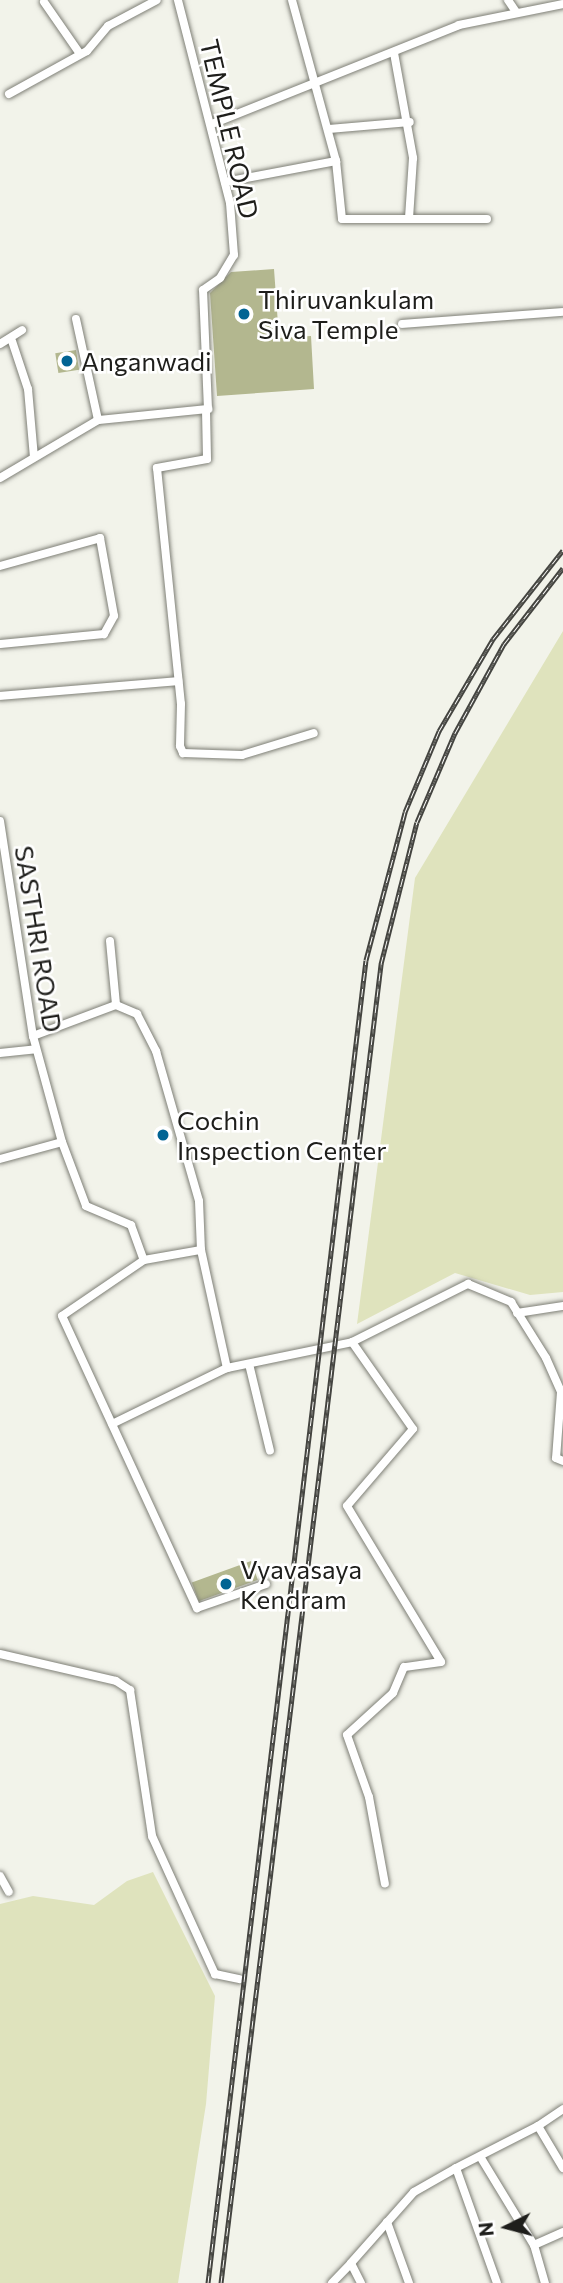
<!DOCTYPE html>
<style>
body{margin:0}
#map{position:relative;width:563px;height:2283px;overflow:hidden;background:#f2f3ea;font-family:Commissioner,sans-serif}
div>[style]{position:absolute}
.green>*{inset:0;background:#dfe3bd}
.building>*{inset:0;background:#b3b78f;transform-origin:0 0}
.roads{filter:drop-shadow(0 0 2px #7e7f76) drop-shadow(0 0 2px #7e7f76)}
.minor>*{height:8px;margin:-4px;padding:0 4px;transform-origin:4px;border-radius:4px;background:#fff}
.rail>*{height:5px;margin-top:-2.5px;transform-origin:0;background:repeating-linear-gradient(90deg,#fff 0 8px,#444440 0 16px);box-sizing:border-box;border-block:2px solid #444440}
.dots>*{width:19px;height:19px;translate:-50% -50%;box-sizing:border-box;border:4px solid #fff;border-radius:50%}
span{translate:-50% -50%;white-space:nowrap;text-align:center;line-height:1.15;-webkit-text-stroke:5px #fff;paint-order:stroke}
.street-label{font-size:26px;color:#1e1e1b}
.poi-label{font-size:26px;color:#1e1e1b}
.left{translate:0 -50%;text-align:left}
.north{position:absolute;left:472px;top:2192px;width:70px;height:70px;-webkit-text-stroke:5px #fff;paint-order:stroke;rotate:264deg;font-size:19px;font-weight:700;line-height:28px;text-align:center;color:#1e1e1b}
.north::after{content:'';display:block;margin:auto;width:24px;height:32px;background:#1e1e1b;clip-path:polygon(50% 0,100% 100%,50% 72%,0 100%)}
</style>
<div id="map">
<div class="green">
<i style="clip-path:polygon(563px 631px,563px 1292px,530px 1295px,455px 1273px,357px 1324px,415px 878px)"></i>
<i style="clip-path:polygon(153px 1872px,215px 1996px,206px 2104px,178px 2283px,0 2283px,0 1904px,33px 1896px,94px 1905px,127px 1881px)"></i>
</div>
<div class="building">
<i style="clip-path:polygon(274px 269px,279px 338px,311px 336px,314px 389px,217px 396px,210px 293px,231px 272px)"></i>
<i style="left:76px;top:350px;width:20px;height:21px;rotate:81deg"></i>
<i style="left:251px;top:1561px;width:20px;height:63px;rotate:70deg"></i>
</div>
<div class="roads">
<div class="minor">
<i style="left:508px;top:0;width:14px;rotate:56deg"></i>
<i style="left:44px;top:2px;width:63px;rotate:55.3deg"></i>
<i style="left:394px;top:53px;width:107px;rotate:79.7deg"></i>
<i style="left:413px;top:158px;width:61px;rotate:93.8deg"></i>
<i style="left:9px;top:94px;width:89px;rotate:-28.9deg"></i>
<i style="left:87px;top:51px;width:33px;rotate:-50deg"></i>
<i style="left:108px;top:26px;width:55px;rotate:-28deg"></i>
<i style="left:212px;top:124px;width:266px;rotate:-21.8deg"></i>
<i style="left:459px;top:25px;width:106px;rotate:-11.4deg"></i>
<i style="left:329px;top:129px;width:81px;rotate:-4.9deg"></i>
<i style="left:336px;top:161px;width:58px;rotate:84.1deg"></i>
<i style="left:342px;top:219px;width:145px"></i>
<i style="left:225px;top:182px;width:113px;rotate:-10.7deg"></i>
<i style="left:336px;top:161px;width:167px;rotate:-105.3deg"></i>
<i style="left:76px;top:319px;width:103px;rotate:77.7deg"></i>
<i style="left:402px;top:324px;width:161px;rotate:-4.3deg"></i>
<i style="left:12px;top:341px;width:51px;rotate:71.6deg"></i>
<i style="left:28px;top:389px;width:68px;rotate:85deg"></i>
<i style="left:0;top:344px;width:26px;rotate:-32deg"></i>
<i style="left:206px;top:410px;width:49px;rotate:88.8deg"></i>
<i style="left:207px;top:459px;width:51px;rotate:169.8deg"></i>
<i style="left:157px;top:468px;width:237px;rotate:84.2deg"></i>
<i style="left:181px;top:704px;width:42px;rotate:91.4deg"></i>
<i style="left:180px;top:746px;width:8px;rotate:67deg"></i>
<i style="left:183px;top:753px;width:59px;rotate:1.9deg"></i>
<i style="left:242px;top:755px;width:75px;rotate:-17deg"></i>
<i style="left:0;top:478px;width:114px;rotate:-30.6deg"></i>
<i style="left:98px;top:420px;width:111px;rotate:-5.7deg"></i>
<i style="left:208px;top:409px;width:119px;rotate:-92.4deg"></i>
<i style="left:203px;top:290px;width:21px;rotate:-35deg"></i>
<i style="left:220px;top:278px;width:27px;rotate:-59deg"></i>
<i style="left:234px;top:255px;width:52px;rotate:-94.4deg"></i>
<i style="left:230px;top:203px;width:210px;rotate:-104.4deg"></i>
<i style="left:0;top:566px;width:104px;rotate:-15.6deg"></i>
<i style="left:100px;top:538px;width:79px;rotate:79.8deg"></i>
<i style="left:114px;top:616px;width:21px;rotate:119deg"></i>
<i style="left:104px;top:634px;width:104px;rotate:174.5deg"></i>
<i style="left:0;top:696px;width:179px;rotate:-4.8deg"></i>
<i style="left:0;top:821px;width:218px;rotate:81.3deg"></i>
<i style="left:33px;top:1036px;width:110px;rotate:74.7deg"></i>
<i style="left:110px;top:941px;width:64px;rotate:84.6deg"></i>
<i style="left:33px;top:1036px;width:89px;rotate:-20.5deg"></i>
<i style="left:116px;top:1005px;width:23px;rotate:23deg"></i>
<i style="left:137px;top:1014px;width:42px;rotate:62.8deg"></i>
<i style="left:156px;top:1051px;width:156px;rotate:74deg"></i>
<i style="left:199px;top:1201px;width:49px;rotate:87.7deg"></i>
<i style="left:201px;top:1250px;width:121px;rotate:77.6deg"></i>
<i style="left:227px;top:1368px;width:128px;rotate:-11.7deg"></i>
<i style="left:352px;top:1342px;width:130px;rotate:-26.6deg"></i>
<i style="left:468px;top:1284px;width:47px;rotate:22.7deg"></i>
<i style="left:511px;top:1302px;width:66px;rotate:58deg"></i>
<i style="left:546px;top:1358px;width:37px;rotate:66deg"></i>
<i style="left:561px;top:1392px;width:66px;rotate:94.3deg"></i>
<i style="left:556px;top:1458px;width:8px;rotate:23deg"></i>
<i style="left:0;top:1053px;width:36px;rotate:-6deg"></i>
<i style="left:0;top:1159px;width:64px;rotate:-15.3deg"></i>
<i style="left:62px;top:1142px;width:68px;rotate:69.4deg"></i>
<i style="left:86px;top:1206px;width:49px;rotate:22.9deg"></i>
<i style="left:131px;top:1225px;width:37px;rotate:70deg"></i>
<i style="left:144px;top:1260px;width:58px;rotate:-10deg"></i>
<i style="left:144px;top:1260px;width:99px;rotate:145.7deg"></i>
<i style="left:62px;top:1316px;width:322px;rotate:65.2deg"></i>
<i style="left:197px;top:1608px;width:73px;rotate:-19.2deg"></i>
<i style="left:517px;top:1313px;width:47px;rotate:-8.7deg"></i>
<i style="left:352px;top:1342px;width:106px;rotate:55deg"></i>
<i style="left:413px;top:1429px;width:101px;rotate:130.6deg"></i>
<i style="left:347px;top:1506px;width:182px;rotate:58.9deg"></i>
<i style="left:441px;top:1662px;width:37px;rotate:172deg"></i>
<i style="left:404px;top:1667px;width:28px;rotate:113deg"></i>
<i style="left:393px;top:1693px;width:62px;rotate:137.6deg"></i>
<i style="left:347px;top:1735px;width:66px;rotate:70.5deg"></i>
<i style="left:369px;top:1797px;width:88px;rotate:79.6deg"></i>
<i style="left:249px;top:1364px;width:89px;rotate:76.4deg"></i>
<i style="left:112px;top:1424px;width:128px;rotate:-26deg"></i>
<i style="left:0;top:1654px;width:119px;rotate:13.1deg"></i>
<i style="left:116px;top:1681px;width:17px;rotate:33deg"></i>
<i style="left:130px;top:1690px;width:148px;rotate:81.4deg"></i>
<i style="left:152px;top:1836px;width:152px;rotate:65.5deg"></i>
<i style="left:215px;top:1974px;width:25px;rotate:12deg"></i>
<i style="left:0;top:1876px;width:18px;rotate:61deg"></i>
<i style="left:538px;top:2126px;width:30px;rotate:-34deg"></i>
<i style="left:481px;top:2158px;width:102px;rotate:58.7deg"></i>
<i style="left:534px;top:2245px;width:32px;rotate:-24deg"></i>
<i style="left:456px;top:2168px;width:92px;rotate:-27.1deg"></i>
<i style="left:538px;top:2126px;width:49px;rotate:59.2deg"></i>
<i style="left:387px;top:2222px;width:65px;rotate:70.2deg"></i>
<i style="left:534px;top:2245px;width:40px;rotate:74deg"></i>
<i style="left:332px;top:2283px;width:28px;rotate:-46deg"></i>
<i style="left:361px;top:2283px;width:22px;rotate:-117deg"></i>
<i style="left:351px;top:2263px;width:95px;rotate:-48.4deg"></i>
<i style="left:414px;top:2192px;width:48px;rotate:-29.7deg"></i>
<i style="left:456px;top:2168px;width:122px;rotate:70.4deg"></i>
</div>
</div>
<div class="rail">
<i style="left:208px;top:2283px;width:1332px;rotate:-83.19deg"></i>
<i style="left:366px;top:960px;width:153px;rotate:-75.2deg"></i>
<i style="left:405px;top:812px;width:88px;rotate:-67.2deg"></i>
<i style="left:439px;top:731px;width:107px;rotate:-59.6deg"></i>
<i style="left:493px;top:639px;width:113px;rotate:-51.8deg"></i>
<i style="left:221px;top:2283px;width:1329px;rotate:-83.08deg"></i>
<i style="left:381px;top:964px;width:146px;rotate:-75.8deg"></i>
<i style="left:417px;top:822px;width:97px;rotate:-66.9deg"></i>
<i style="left:455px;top:733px;width:102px;rotate:-61.2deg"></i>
<i style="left:504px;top:644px;width:96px;rotate:-52.2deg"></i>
</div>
<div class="dots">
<i style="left:244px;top:314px;background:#016493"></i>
<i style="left:67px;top:361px;background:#016493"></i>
<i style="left:163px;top:1135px;background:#016493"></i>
<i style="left:226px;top:1584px;background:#016493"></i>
</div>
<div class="street-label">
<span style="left:230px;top:129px;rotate:77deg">TEMPLE ROAD</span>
<span style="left:39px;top:939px;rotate:81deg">SASTHRI ROAD</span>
</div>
<div class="poi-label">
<span class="left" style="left:258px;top:314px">Thiruvankulam<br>Siva Temple</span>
<span class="left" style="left:81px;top:361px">Anganwadi</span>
<span class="left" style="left:177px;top:1135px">Cochin<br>Inspection Center</span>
<span class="left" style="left:240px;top:1584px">Vyavasaya<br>Kendram</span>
</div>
<div class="north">N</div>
</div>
